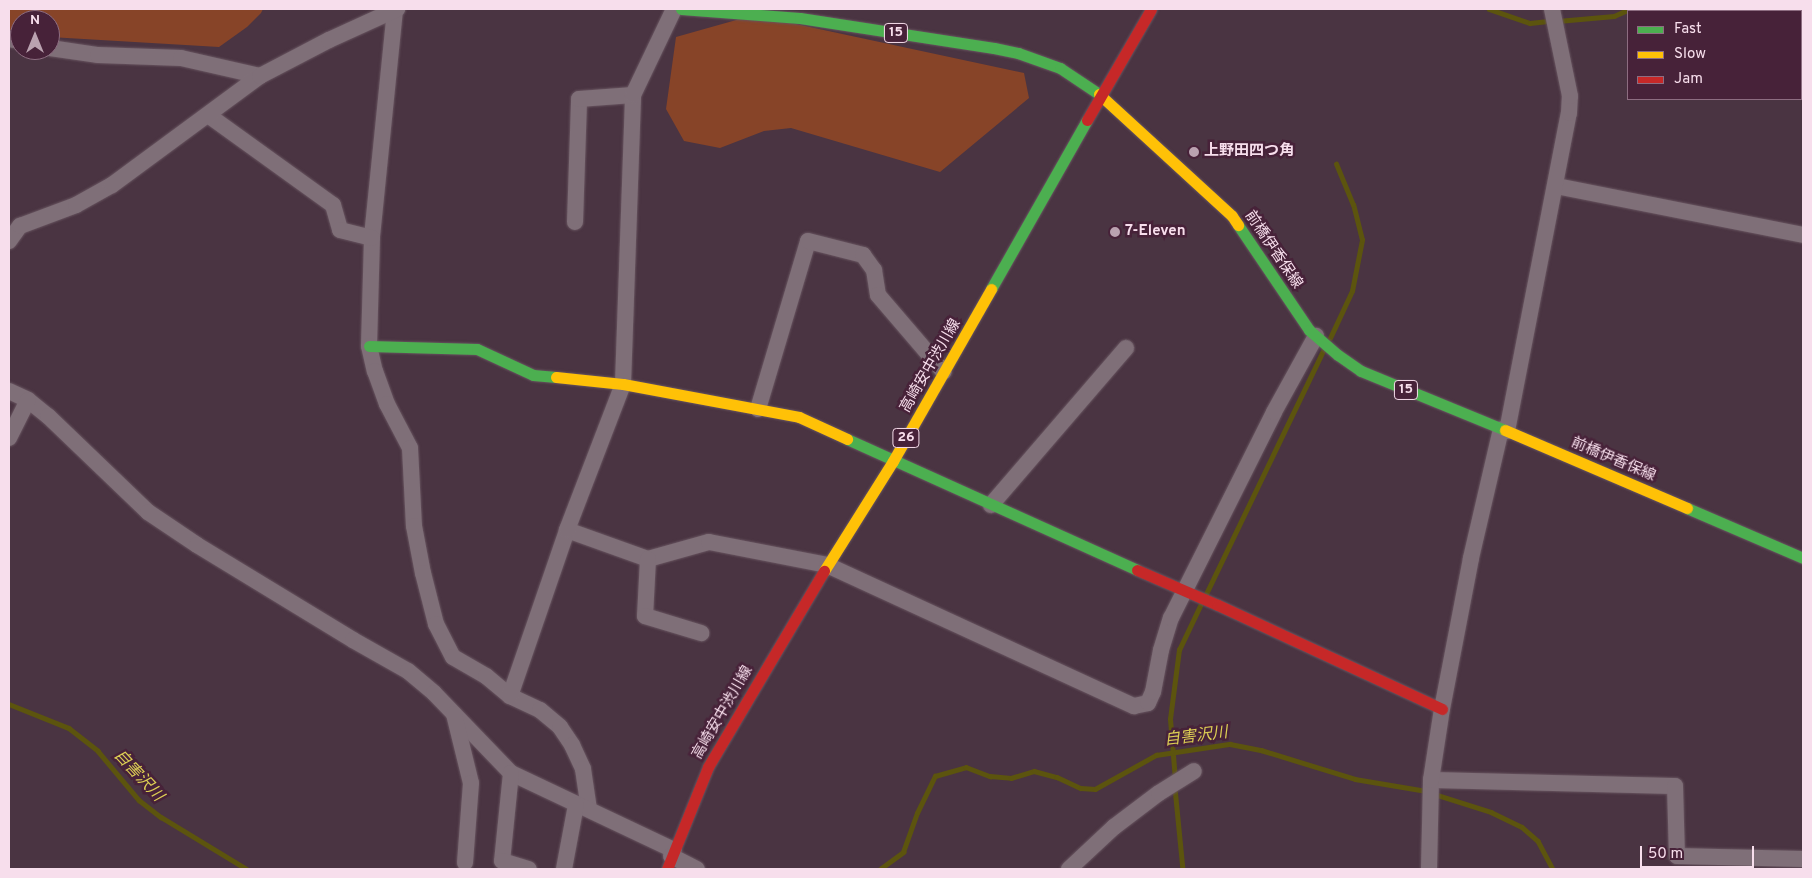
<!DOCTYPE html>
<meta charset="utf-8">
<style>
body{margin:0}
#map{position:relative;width:1812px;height:878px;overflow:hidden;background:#4a3442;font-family:Overpass,"Noto Sans JP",sans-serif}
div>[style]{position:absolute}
.green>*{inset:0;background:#874428}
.stream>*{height:4.5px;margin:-2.25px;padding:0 2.25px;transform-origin:2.25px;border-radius:2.25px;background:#5c540e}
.roads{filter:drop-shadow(0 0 1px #67545f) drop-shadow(0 0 1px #67545f)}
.street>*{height:16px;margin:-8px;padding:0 8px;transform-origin:8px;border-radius:8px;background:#7f6f78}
.fast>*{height:11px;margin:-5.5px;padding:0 5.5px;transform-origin:5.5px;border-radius:5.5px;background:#4caf50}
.slow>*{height:11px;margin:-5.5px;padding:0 5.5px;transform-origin:5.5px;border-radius:5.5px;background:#ffc107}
.jam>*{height:11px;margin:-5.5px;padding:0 5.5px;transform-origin:5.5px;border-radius:5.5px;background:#c62828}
.dots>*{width:14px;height:14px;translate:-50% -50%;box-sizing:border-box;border:2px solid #472239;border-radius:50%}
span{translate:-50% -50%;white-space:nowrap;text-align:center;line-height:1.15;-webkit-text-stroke:5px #472239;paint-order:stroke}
.shield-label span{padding:1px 4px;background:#472239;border:1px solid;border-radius:4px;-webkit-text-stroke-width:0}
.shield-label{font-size:14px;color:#f7deec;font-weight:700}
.poi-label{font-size:15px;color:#f7deec;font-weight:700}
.left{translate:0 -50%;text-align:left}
.street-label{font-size:15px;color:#f7deec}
.water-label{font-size:16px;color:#ddcf54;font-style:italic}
.frame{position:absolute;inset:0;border:10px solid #f7deec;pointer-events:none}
.legend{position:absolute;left:1627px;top:10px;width:175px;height:90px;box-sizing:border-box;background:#472239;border:1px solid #8d6d81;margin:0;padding:6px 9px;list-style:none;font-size:15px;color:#f7deec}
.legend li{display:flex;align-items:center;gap:10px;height:25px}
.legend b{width:25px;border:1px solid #8d6d81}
.north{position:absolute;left:10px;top:10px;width:50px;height:50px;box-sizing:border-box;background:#472239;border:1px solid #8d6d81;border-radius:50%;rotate:0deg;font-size:14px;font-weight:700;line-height:20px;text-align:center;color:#f7deec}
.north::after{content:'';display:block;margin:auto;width:18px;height:22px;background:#baa2b0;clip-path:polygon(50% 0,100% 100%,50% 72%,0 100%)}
.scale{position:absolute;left:1640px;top:846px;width:114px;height:22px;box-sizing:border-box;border:2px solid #f7deec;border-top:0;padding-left:6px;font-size:15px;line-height:18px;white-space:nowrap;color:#f7deec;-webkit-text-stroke:4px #472239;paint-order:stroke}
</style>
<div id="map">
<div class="green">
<i style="clip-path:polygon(9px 9px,263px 9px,261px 13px,247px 27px,219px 47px,50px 37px,50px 20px,20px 20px,20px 32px,9px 30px)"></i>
<i style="clip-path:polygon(754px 15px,1024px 73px,1029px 98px,940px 172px,791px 128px,764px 131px,720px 148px,684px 141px,666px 109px,676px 37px)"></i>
</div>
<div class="stream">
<i style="left:1489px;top:9px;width:43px;rotate:18.9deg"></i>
<i style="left:1530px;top:23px;width:20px;rotate:-6deg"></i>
<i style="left:1558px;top:21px;width:56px;rotate:-5.1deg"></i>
<i style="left:1614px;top:16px;width:17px;rotate:-24deg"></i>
<i style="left:1330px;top:338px;width:52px;rotate:-64.9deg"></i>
<i style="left:1352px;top:291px;width:52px;rotate:-78.9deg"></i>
<i style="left:1362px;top:240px;width:36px;rotate:-104deg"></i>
<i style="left:1353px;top:205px;width:44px;rotate:-112.5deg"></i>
<i style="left:1206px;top:594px;width:270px;rotate:-64.3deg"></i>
<i style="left:9px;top:704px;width:65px;rotate:21.8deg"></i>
<i style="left:69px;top:728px;width:37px;rotate:38deg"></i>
<i style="left:98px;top:751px;width:64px;rotate:50.1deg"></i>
<i style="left:139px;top:800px;width:28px;rotate:38deg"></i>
<i style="left:161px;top:817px;width:100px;rotate:31.2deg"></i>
<i style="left:1175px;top:780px;width:61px;rotate:-94.7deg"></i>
<i style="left:1170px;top:719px;width:70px;rotate:-82.6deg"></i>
<i style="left:1179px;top:650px;width:49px;rotate:-64.5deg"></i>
<i style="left:1175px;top:788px;width:81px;rotate:84.4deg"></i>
<i style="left:1434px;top:794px;width:60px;rotate:17.5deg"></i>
<i style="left:1491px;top:812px;width:34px;rotate:26deg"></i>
<i style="left:1522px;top:827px;width:21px;rotate:41deg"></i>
<i style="left:1538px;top:841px;width:32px;rotate:62deg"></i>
<i style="left:880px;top:869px;width:29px;rotate:-36deg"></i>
<i style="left:903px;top:852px;width:41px;rotate:-70.3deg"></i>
<i style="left:917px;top:813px;width:41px;rotate:-64.1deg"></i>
<i style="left:935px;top:776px;width:32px;rotate:-16deg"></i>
<i style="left:966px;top:767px;width:26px;rotate:21deg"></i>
<i style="left:990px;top:776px;width:21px;rotate:5deg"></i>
<i style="left:1011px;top:778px;width:24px;rotate:-17deg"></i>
<i style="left:1034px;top:771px;width:24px;rotate:15deg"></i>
<i style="left:1057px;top:777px;width:26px;rotate:25deg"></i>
<i style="left:1081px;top:788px;width:14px;rotate:4deg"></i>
<i style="left:1095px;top:789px;width:70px;rotate:-29.1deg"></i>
<i style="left:1156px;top:755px;width:75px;rotate:-8.5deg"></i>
<i style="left:1230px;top:744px;width:32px;rotate:11deg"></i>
<i style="left:1261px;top:750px;width:98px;rotate:17.1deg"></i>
<i style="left:1355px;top:779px;width:72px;rotate:9.6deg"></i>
</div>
<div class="roads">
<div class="street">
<i style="left:395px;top:10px;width:229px;rotate:95.8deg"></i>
<i style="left:372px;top:238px;width:108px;rotate:91.6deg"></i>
<i style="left:369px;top:346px;width:26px;rotate:77deg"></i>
<i style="left:375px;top:371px;width:35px;rotate:70deg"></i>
<i style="left:387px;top:404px;width:50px;rotate:62.4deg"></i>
<i style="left:410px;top:448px;width:78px;rotate:87.1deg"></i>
<i style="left:414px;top:526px;width:48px;rotate:79.2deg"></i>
<i style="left:423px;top:573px;width:53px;rotate:75.7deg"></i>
<i style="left:436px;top:624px;width:37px;rotate:63deg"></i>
<i style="left:453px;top:657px;width:38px;rotate:30deg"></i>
<i style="left:486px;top:676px;width:31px;rotate:40deg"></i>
<i style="left:510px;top:696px;width:33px;rotate:25deg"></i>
<i style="left:540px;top:710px;width:26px;rotate:40deg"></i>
<i style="left:560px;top:727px;width:22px;rotate:56deg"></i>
<i style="left:572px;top:745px;width:26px;rotate:65deg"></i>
<i style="left:583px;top:769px;width:40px;rotate:81.5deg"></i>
<i style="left:9px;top:39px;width:11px;rotate:10deg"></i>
<i style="left:50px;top:48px;width:49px;rotate:8.3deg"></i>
<i style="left:98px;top:55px;width:83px;rotate:2.1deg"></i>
<i style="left:181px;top:58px;width:81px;rotate:12.8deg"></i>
<i style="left:208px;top:115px;width:154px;rotate:35.8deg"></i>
<i style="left:333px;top:205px;width:26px;rotate:74deg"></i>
<i style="left:340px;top:230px;width:33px;rotate:14deg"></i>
<i style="left:1556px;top:186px;width:252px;rotate:11.2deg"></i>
<i style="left:575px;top:222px;width:123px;rotate:-88.1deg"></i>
<i style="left:579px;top:99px;width:54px;rotate:-4.2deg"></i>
<i style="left:9px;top:241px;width:19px;rotate:-54deg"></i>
<i style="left:20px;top:226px;width:60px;rotate:-20.6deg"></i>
<i style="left:76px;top:205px;width:41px;rotate:-29.1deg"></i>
<i style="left:112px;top:185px;width:184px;rotate:-36.4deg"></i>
<i style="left:260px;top:76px;width:78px;rotate:-27.6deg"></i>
<i style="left:329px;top:40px;width:75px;rotate:-24.5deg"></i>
<i style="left:9px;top:391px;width:21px;rotate:25deg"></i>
<i style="left:28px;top:400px;width:26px;rotate:39deg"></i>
<i style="left:48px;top:416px;width:139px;rotate:43.8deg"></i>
<i style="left:148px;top:512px;width:59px;rotate:34deg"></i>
<i style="left:197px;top:545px;width:183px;rotate:31.3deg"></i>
<i style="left:353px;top:640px;width:63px;rotate:29.4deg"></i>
<i style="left:408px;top:671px;width:34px;rotate:40deg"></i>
<i style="left:434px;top:693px;width:111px;rotate:46.1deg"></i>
<i style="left:511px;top:773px;width:180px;rotate:25.3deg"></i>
<i style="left:758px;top:409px;width:175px;rotate:-73.4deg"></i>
<i style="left:808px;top:241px;width:57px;rotate:14.3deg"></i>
<i style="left:863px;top:255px;width:19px;rotate:54deg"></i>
<i style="left:874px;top:270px;width:25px;rotate:81deg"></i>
<i style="left:878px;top:295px;width:101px;rotate:49.4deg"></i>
<i style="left:1507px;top:431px;width:324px;rotate:-79deg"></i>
<i style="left:1569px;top:113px;width:17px;rotate:-87deg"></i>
<i style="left:1570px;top:96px;width:89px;rotate:-101.7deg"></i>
<i style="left:9px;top:438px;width:42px;rotate:-63.4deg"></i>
<i style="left:991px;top:505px;width:207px;rotate:-49.3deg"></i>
<i style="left:567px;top:530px;width:86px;rotate:19.7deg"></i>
<i style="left:648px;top:559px;width:63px;rotate:-15.6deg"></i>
<i style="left:709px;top:542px;width:120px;rotate:11deg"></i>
<i style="left:827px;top:565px;width:338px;rotate:24.7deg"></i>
<i style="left:1134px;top:706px;width:14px;rotate:-12deg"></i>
<i style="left:1148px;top:703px;width:12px;rotate:-66deg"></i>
<i style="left:1153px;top:692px;width:43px;rotate:-79.2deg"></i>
<i style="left:1161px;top:650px;width:34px;rotate:-73deg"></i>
<i style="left:1171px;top:618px;width:230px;rotate:-63.4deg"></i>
<i style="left:1274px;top:412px;width:87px;rotate:-61.1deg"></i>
<i style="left:648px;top:559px;width:57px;rotate:93deg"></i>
<i style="left:645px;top:616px;width:59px;rotate:16.9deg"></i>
<i style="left:510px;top:696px;width:176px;rotate:-71deg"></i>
<i style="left:567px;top:530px;width:156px;rotate:-69deg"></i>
<i style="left:623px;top:384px;width:289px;rotate:-88deg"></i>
<i style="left:633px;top:95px;width:95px;rotate:-64.5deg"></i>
<i style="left:454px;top:714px;width:71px;rotate:76.2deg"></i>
<i style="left:471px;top:783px;width:80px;rotate:94.3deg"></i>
<i style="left:511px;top:773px;width:88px;rotate:95.8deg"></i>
<i style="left:502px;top:861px;width:28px;rotate:17deg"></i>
<i style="left:1431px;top:780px;width:244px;rotate:1.4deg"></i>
<i style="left:1675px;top:786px;width:70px;rotate:88.4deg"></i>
<i style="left:1677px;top:856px;width:126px;rotate:1.4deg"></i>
<i style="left:671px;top:856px;width:29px;rotate:27deg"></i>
<i style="left:564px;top:869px;width:65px;rotate:-79.4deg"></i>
<i style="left:1069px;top:869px;width:62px;rotate:-43deg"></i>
<i style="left:1114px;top:827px;width:56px;rotate:-37.1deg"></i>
<i style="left:1159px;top:793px;width:41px;rotate:-32.2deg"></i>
<i style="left:1429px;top:869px;width:89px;rotate:-88.7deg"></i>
<i style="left:1431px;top:780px;width:72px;rotate:-81.2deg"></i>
<i style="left:1442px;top:709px;width:154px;rotate:-79.1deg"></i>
<i style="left:1471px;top:558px;width:132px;rotate:-76.9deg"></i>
</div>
<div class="fast">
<i style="left:681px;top:9px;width:119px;rotate:4.3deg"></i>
<i style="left:800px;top:18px;width:196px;rotate:8.8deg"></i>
<i style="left:994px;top:48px;width:25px;rotate:12deg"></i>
<i style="left:1018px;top:53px;width:45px;rotate:19.7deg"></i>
<i style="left:1060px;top:68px;width:47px;rotate:33.7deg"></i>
<i style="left:1238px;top:225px;width:127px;rotate:55.9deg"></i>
<i style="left:1309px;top:330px;width:38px;rotate:41deg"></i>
<i style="left:1338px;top:355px;width:28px;rotate:35deg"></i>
<i style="left:1361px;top:371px;width:156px;rotate:22.3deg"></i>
<i style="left:991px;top:289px;width:194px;rotate:-60.4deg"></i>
<i style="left:369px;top:346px;width:108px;rotate:1.6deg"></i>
<i style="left:477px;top:349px;width:62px;rotate:24.9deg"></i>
<i style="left:533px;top:375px;width:23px;rotate:5deg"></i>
<i style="left:847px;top:439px;width:318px;rotate:24.3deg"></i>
<i style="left:1687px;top:508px;width:126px;rotate:23.3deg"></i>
</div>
<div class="slow">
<i style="left:1099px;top:94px;width:180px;rotate:42.5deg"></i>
<i style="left:1232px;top:216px;width:11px;rotate:56deg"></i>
<i style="left:556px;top:377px;width:67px;rotate:6deg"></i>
<i style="left:623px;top:384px;width:179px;rotate:10.6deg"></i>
<i style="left:799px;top:417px;width:53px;rotate:24.6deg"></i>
<i style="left:1505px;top:430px;width:198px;rotate:23.2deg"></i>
<i style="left:824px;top:571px;width:130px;rotate:-57.9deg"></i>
<i style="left:893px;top:461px;width:198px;rotate:-60.3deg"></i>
</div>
<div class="jam">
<i style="left:1087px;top:120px;width:128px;rotate:-60deg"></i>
<i style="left:1137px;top:570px;width:88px;rotate:23.4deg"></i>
<i style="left:1218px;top:605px;width:247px;rotate:24.9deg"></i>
<i style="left:667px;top:869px;width:110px;rotate:-68.1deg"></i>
<i style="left:708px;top:767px;width:228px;rotate:-59.4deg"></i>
</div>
</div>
<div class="dots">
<i style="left:1194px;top:152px;background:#baa2b0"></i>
<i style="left:1115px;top:232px;background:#baa2b0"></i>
</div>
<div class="shield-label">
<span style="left:896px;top:33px">15</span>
<span style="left:1406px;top:390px">15</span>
<span style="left:906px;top:438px">26</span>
</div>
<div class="poi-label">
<span class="left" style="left:1204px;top:152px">上野田四つ角</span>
<span class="left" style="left:1125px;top:232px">7-Eleven</span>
</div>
<div class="street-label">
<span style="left:1273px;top:250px;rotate:56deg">前橋伊香保線</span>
<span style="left:931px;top:366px;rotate:-60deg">高崎安中渋川線</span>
<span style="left:1613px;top:460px;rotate:23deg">前橋伊香保線</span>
<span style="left:723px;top:713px;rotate:-60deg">高崎安中渋川線</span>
</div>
<div class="water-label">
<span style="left:1196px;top:737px;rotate:-7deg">自害沢川</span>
<span style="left:138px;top:776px;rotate:47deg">自害沢川</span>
</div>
<div class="frame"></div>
<ul class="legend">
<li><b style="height:6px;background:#4caf50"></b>Fast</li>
<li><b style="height:6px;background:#ffc107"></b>Slow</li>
<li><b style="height:6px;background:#c62828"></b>Jam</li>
</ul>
<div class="north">N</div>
<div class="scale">50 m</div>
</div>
